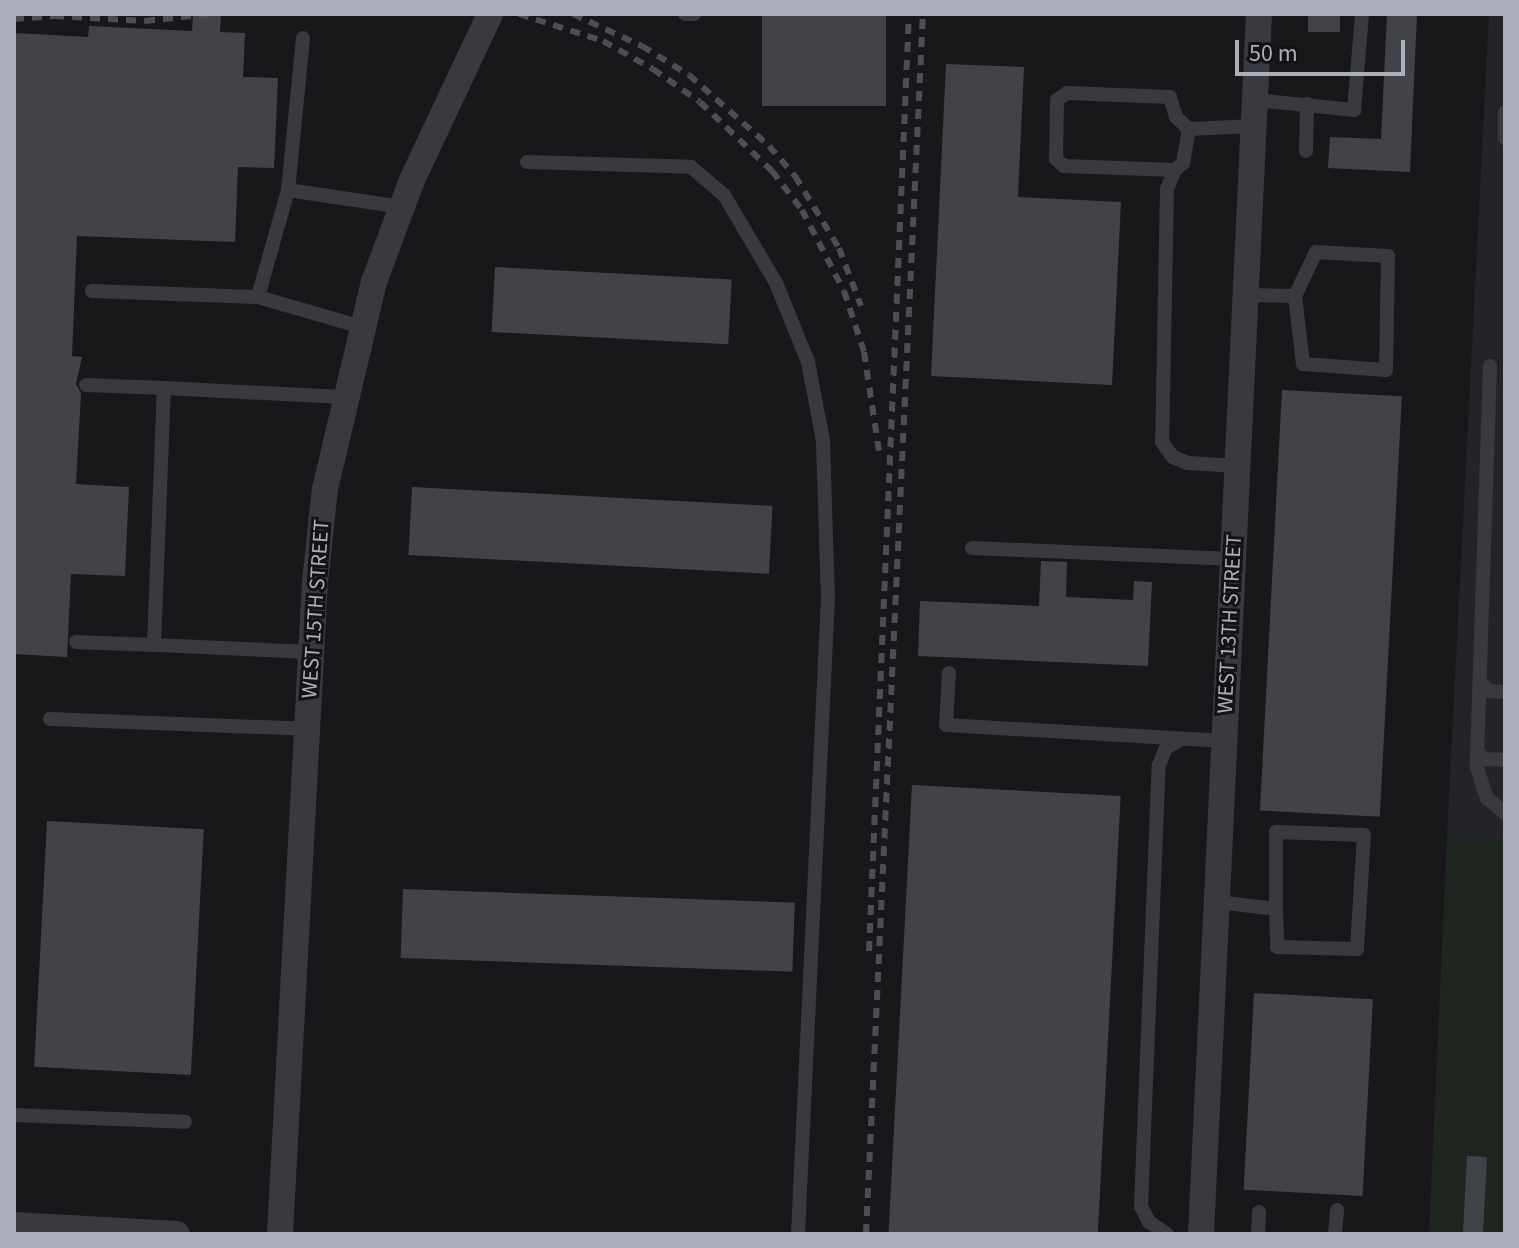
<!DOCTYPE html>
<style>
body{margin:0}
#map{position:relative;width:1519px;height:1248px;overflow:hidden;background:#18181b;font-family:"Source Sans 3",sans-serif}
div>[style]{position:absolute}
.built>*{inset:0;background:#242428}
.green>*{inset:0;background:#1e261f}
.building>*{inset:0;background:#424348;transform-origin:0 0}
.lane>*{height:14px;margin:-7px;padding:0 7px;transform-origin:7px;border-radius:7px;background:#393a40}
.street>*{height:26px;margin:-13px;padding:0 13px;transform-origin:13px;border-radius:13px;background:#393a40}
.rail>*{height:6px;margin-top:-3px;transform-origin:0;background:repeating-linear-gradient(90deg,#4c4e55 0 10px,transparent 0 18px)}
span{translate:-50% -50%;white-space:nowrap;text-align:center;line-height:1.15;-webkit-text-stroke:6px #131316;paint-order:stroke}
.street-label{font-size:22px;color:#aaafbb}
.frame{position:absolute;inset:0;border:16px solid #aaafbb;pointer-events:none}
.scale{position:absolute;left:1235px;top:40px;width:170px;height:36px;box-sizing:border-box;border:4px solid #aaafbb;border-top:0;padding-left:10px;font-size:24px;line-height:28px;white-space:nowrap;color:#aaafbb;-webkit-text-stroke:6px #131316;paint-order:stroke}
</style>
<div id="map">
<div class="built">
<i style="clip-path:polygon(1489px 14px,1505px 14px,1505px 839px,1447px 835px)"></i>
</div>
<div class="green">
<i style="clip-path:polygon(1447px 835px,1505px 839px,1505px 1234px,1429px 1234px)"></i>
</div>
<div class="building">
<i style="left:762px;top:14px;width:124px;height:92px"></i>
<i style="left:1308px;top:14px;width:32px;height:18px"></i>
<i style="clip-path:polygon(1387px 14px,1417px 14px,1410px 172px,1328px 168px,1330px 137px,1381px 139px)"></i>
<i style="clip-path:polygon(193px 15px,221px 16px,220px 32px,245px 33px,243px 77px,278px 78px,274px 168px,238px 167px,235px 242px,77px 236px,72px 356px,82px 357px,76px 384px,81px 393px,76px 484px,129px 487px,125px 576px,71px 574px,67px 657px,14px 654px,14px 33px,88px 37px,89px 26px,192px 31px)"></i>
<i style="clip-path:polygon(946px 64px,1024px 67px,1018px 197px,1121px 202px,1112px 385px,931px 376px)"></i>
<i style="left:495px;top:267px;width:237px;height:65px;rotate:3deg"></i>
<i style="left:1282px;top:390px;width:120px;height:421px;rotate:3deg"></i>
<i style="left:412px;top:487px;width:361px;height:68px;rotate:3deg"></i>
<i style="clip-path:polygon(1041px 561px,1067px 562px,1066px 597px,1133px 600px,1134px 581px,1152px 582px,1148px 666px,918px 656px,920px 601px,1039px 606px)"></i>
<i style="left:912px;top:785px;width:209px;height:449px;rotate:3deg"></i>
<i style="left:47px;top:821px;width:157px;height:246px;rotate:3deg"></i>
<i style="left:403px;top:889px;width:392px;height:69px;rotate:2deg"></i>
<i style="left:1254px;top:993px;width:119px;height:197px;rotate:3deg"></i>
<i style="left:1467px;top:1156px;width:20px;height:78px;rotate:3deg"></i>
</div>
<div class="lane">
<i style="left:685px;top:14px;width:9px"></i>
<i style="left:303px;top:38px;width:153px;rotate:95.6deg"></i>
<i style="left:288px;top:190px;width:115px;rotate:8.5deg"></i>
<i style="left:1255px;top:100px;width:100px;rotate:5.8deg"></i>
<i style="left:1354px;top:110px;width:96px;rotate:-85.2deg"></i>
<i style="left:1505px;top:112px;width:26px;rotate:90deg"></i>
<i style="left:1189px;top:129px;width:35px;rotate:100deg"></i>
<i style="left:1183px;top:163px;width:11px;rotate:139deg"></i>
<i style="left:1175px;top:170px;width:111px;rotate:-177.9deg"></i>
<i style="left:1064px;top:166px;width:11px;rotate:-139deg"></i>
<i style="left:1056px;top:159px;width:59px;rotate:-89deg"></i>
<i style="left:1057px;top:100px;width:12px;rotate:-35deg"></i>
<i style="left:1067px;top:93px;width:103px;rotate:2.2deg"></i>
<i style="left:1170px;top:97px;width:21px;rotate:73deg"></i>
<i style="left:1176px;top:117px;width:18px;rotate:43deg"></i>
<i style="left:1189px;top:129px;width:65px;rotate:-2.6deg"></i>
<i style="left:1306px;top:151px;width:47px;rotate:-88.8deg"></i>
<i style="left:527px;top:162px;width:164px;rotate:1.7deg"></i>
<i style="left:691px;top:167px;width:43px;rotate:40.3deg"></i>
<i style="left:724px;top:195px;width:102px;rotate:59.4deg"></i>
<i style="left:776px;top:283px;width:85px;rotate:67.9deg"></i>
<i style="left:808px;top:362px;width:80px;rotate:79.2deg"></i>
<i style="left:823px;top:441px;width:156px;rotate:88.2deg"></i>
<i style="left:828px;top:597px;width:638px;rotate:92.7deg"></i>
<i style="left:1175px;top:170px;width:21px;rotate:113deg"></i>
<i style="left:1167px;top:189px;width:253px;rotate:91.1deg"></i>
<i style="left:1162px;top:442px;width:19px;rotate:54deg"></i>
<i style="left:1173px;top:457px;width:16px;rotate:22deg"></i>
<i style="left:1188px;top:463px;width:50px;rotate:3.4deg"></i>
<i style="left:288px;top:190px;width:111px;rotate:105.7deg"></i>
<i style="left:258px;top:297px;width:108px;rotate:16.1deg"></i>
<i style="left:92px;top:291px;width:166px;rotate:2.1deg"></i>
<i style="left:1246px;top:295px;width:49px;rotate:1.2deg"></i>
<i style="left:1295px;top:296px;width:49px;rotate:-64.5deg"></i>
<i style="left:1316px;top:252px;width:72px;rotate:3.2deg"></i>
<i style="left:1388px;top:256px;width:114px;rotate:91deg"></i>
<i style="left:1386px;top:370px;width:83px;rotate:-175.9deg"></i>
<i style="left:1303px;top:364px;width:68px;rotate:-96.7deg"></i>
<i style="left:1490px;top:366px;width:402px;rotate:91.9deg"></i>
<i style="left:1477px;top:768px;width:32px;rotate:72deg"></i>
<i style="left:1487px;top:798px;width:23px;rotate:40deg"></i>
<i style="left:86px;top:385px;width:78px;rotate:2.2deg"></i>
<i style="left:972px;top:548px;width:262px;rotate:2.4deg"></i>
<i style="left:76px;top:642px;width:78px;rotate:2.2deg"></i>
<i style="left:311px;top:652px;width:157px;rotate:-177.4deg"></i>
<i style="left:154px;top:645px;width:257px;rotate:-87.8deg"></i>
<i style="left:164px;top:388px;width:180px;rotate:2.9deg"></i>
<i style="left:949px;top:673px;width:52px;rotate:93.3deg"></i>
<i style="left:946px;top:725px;width:279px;rotate:3.3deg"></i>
<i style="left:1480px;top:681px;width:13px;rotate:51deg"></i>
<i style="left:1488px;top:691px;width:17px;rotate:3deg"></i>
<i style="left:50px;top:719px;width:257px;rotate:2.2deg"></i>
<i style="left:1477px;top:752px;width:10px;rotate:45deg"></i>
<i style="left:1484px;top:759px;width:21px;rotate:3deg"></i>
<i style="left:1217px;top:902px;width:59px;rotate:6.8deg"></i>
<i style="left:1276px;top:909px;width:38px;rotate:88deg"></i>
<i style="left:1277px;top:947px;width:80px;rotate:1.4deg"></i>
<i style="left:1357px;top:949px;width:114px;rotate:-86.5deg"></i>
<i style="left:1364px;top:835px;width:88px;rotate:-178deg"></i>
<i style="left:1276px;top:832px;width:77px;rotate:90deg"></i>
<i style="left:14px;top:1115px;width:171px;rotate:2.3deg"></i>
<i style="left:1167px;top:1234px;width:22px;rotate:-146deg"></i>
<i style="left:1149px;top:1222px;width:18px;rotate:-117deg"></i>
<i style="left:1141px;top:1206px;width:441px;rotate:-87.7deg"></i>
<i style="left:1159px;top:765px;width:18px;rotate:-68deg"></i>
<i style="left:1166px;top:748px;width:17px;rotate:-31deg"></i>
<i style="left:1258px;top:1234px;width:22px;rotate:-87deg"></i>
<i style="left:1335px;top:1234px;width:24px;rotate:-85deg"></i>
</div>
<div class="street">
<i style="left:14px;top:1225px;width:163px;rotate:3.2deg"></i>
<i style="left:280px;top:1234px;width:653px;rotate:-86.93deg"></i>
<i style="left:315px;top:582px;width:94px;rotate:-83.9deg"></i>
<i style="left:325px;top:489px;width:213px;rotate:-76.7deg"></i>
<i style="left:374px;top:282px;width:109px;rotate:-69.6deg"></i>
<i style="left:412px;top:180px;width:183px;rotate:-64.8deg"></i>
<i style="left:1201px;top:1234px;width:1221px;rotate:-87.28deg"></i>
</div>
<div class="rail">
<i style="left:519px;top:14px;width:88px;rotate:17.8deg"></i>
<i style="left:603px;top:41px;width:57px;rotate:29.2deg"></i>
<i style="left:653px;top:69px;width:57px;rotate:35.1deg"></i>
<i style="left:700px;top:102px;width:100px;rotate:43.8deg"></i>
<i style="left:772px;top:171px;width:49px;rotate:52.4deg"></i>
<i style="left:802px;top:210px;width:91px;rotate:62.6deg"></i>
<i style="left:844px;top:291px;width:64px;rotate:71.8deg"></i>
<i style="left:864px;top:352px;width:100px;rotate:81.4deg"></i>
<i style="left:573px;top:14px;width:76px;rotate:24.9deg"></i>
<i style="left:642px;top:46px;width:55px;rotate:31.7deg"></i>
<i style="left:689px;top:75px;width:107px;rotate:41.6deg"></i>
<i style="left:769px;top:146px;width:40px;rotate:49deg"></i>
<i style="left:795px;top:176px;width:84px;rotate:58.6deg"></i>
<i style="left:839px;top:248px;width:62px;rotate:69.2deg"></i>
<i style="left:14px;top:19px;width:40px;rotate:-4.3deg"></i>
<i style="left:54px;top:16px;width:91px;rotate:3.1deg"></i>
<i style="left:145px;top:21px;width:65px;rotate:-6.1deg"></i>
<i style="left:869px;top:951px;width:938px;rotate:-87.56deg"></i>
<i style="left:866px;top:1234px;width:1221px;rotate:-87.33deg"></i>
</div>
<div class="street-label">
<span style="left:316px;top:609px;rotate:-86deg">WEST 15TH STREET</span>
<span style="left:1230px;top:624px;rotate:-87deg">WEST 13TH STREET</span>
</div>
<div class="frame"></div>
<div class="scale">50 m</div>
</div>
